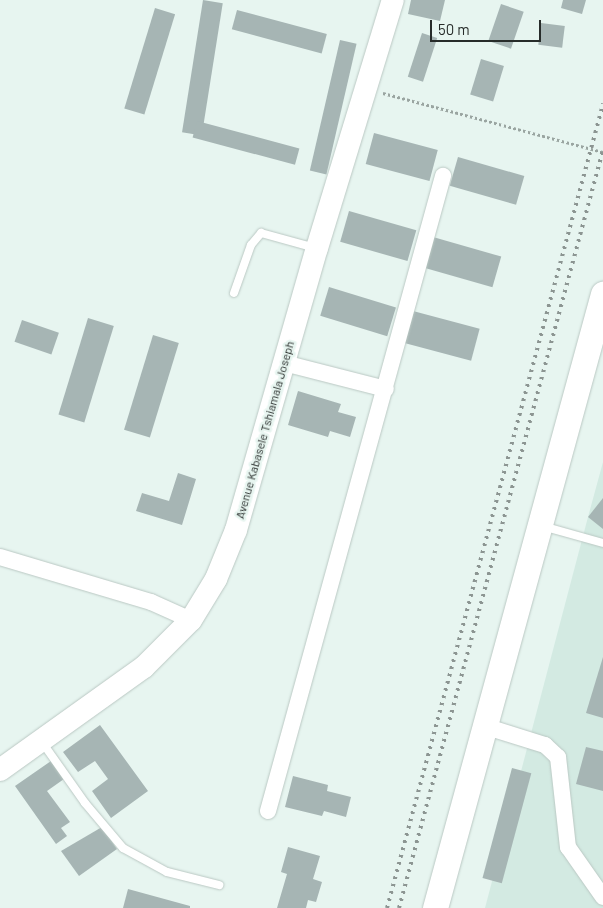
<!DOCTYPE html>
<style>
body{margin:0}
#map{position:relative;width:603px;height:908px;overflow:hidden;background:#e7f5f0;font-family:Barlow,sans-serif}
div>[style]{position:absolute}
.built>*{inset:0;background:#d3eae2}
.building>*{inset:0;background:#a6b5b4;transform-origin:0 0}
.path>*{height:2.5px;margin-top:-1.25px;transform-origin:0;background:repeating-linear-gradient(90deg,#9aa5a1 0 2.5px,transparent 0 5px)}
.roads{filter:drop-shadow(0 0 1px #bac8c3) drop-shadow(0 0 1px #bac8c3)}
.lane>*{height:8px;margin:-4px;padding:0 4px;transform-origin:4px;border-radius:4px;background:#fff}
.street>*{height:16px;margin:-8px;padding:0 8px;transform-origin:8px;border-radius:8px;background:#fff}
.secondary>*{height:22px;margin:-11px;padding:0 11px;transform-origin:11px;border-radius:11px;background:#fff}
.primary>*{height:25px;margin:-12.5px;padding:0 12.5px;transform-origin:12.5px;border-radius:12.5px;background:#fff}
.rail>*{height:4px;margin-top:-2px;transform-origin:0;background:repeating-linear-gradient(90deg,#8c9592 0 2.5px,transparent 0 7.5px)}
span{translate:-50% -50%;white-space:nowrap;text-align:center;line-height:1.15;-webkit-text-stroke:5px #e7f5f0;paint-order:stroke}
.street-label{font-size:12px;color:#272c2a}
.scale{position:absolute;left:430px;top:20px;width:111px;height:22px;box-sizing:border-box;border:2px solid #272c2a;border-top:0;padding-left:6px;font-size:15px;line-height:18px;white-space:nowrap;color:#272c2a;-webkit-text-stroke:4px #e7f5f0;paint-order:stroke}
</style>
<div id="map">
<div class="built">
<i style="clip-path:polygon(603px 462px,603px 908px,485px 908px,588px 517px)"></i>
</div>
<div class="building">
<i style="left:203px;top:0;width:20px;height:134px;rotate:9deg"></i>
<i style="clip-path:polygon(411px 0,445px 0,440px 21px,408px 14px)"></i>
<i style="clip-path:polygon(563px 0,586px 0,582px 14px,561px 8px)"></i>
<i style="left:501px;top:4px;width:24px;height:39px;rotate:19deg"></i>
<i style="left:155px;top:8px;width:21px;height:105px;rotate:17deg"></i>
<i style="left:237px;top:10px;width:93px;height:20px;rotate:15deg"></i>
<i style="left:541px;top:23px;width:24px;height:22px;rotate:7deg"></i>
<i style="left:422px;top:33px;width:16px;height:46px;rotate:18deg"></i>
<i style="left:340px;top:40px;width:17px;height:134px;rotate:13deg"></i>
<i style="left:481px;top:59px;width:24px;height:37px;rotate:17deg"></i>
<i style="left:197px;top:121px;width:106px;height:17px;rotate:15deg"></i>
<i style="left:374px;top:133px;width:66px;height:32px;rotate:15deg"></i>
<i style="left:458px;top:157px;width:69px;height:30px;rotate:16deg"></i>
<i style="left:349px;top:211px;width:70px;height:32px;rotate:16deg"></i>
<i style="left:433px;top:237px;width:71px;height:32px;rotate:16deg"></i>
<i style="left:329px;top:287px;width:70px;height:30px;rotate:17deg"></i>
<i style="left:413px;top:311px;width:69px;height:33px;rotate:15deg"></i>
<i style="left:88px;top:318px;width:27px;height:101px;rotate:17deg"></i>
<i style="left:22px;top:320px;width:39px;height:23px;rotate:19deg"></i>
<i style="left:153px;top:335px;width:27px;height:99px;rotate:17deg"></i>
<i style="clip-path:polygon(298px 391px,341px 404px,338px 412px,356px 417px,350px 437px,330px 431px,328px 437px,288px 425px)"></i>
<i style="clip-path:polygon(178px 473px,196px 479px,182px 525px,136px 511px,142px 493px,169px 501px)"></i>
<i style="clip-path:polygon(603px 498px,603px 529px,588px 517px)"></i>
<i style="clip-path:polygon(603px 657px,603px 718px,586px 713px)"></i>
<i style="clip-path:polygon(100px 725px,148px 791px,111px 818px,92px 791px,108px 779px,95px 761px,78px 772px,63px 752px)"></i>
<i style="clip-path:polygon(586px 747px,603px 751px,603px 791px,576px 784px)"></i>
<i style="clip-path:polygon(51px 761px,64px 779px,47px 791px,70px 822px,61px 828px,67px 836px,56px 844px,15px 786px)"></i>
<i style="left:512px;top:768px;width:20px;height:114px;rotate:15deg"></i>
<i style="clip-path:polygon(293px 776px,328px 785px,327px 791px,351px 797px,346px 817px,324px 811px,322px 816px,285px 807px)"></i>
<i style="clip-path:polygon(102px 827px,117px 849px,79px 876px,61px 851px)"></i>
<i style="clip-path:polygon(288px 847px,320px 856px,313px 879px,322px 882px,316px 902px,308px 900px,306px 908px,277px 908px,287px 874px,281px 872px)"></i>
<i style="clip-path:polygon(128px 889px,190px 906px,190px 908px,123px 908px)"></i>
</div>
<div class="path">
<i style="left:383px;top:93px;width:228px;rotate:15deg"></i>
</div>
<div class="roads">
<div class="lane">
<i style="left:234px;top:293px;width:51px;rotate:-70.5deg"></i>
<i style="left:251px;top:245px;width:16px;rotate:-50deg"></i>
<i style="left:261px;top:233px;width:56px;rotate:15.5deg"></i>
<i style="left:542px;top:526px;width:63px;rotate:15.6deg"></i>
<i style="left:42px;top:742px;width:75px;rotate:54.8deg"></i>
<i style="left:85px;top:803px;width:59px;rotate:49.8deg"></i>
<i style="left:123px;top:848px;width:50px;rotate:28.6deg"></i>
<i style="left:167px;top:872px;width:54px;rotate:14deg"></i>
</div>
<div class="street">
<i style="left:284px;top:363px;width:105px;rotate:14.3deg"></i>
<i style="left:0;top:557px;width:158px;rotate:16.6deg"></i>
<i style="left:151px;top:602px;width:44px;rotate:24.2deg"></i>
<i style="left:484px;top:726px;width:64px;rotate:17.3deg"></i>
<i style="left:545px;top:745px;width:18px;rotate:43deg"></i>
<i style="left:558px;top:757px;width:91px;rotate:83.7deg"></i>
<i style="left:568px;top:847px;width:61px;rotate:55deg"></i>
<i style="left:268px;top:811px;width:659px;rotate:-74.59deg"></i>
</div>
<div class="secondary">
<i style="left:0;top:770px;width:177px;rotate:-35.6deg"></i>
<i style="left:144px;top:667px;width:66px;rotate:-45deg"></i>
<i style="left:191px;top:620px;width:48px;rotate:-58.6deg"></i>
<i style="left:216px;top:579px;width:53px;rotate:-67.8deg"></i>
<i style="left:236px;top:530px;width:293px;rotate:-74deg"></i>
<i style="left:317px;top:248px;width:259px;rotate:-73deg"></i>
</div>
<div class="primary">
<i style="left:435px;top:908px;width:637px;rotate:-74.7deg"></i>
</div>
</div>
<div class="rail">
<i style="left:387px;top:908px;width:833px;rotate:-74.96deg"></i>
<i style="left:399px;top:908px;width:785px;rotate:-74.94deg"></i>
</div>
<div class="street-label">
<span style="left:265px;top:430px;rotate:-74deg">Avenue Kabasele Tshiamala Joseph</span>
</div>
<div class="scale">50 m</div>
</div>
